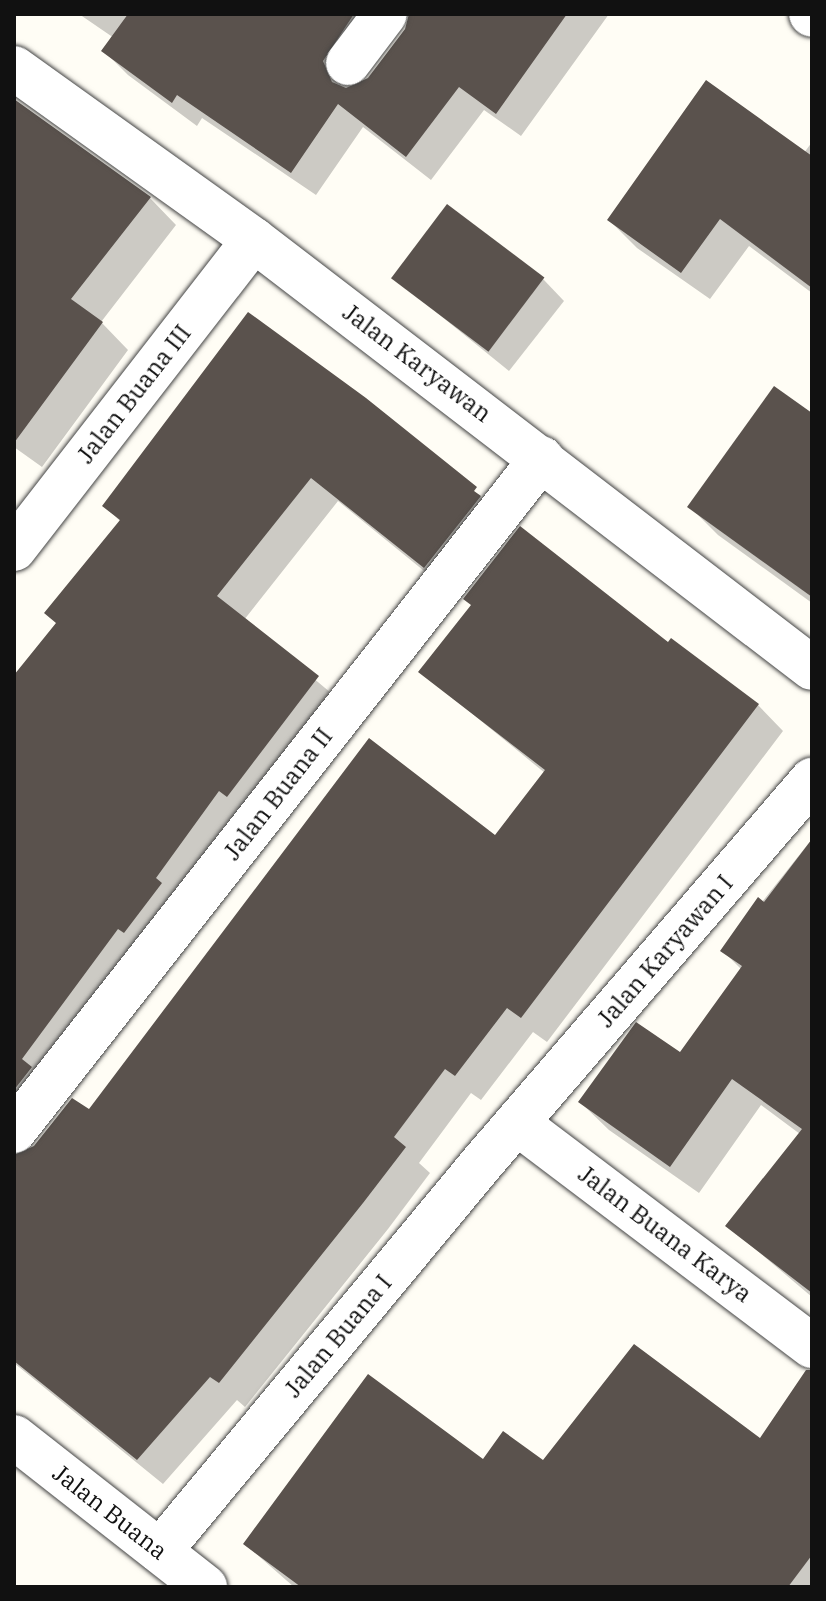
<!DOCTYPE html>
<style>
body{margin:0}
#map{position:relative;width:826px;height:1601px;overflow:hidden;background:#fffdf5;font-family:"IBM Plex Serif",serif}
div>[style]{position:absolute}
.shadow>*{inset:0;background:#0003}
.building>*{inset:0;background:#5a524d;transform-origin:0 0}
.roads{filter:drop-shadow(0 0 2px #444) drop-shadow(0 0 2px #444)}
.minor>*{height:44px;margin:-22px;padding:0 22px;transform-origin:22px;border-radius:22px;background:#fff}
span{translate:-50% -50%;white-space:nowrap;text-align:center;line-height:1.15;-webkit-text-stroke:8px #fff;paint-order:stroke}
.street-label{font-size:24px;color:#111}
.frame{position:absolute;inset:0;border:16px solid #111;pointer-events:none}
</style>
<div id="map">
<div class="shadow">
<i style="clip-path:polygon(evenodd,79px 14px,609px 14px,521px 136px,484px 110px,431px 180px,363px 127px,316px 195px,202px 118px,197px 126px,128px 75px,104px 51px,114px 38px,79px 14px,409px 15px,407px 30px,359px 88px,350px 87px,352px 73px,390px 22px,409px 15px)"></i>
<i style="clip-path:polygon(14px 101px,150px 198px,176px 225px,101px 322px,128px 350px,42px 467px,14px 447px)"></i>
<i style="clip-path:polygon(812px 142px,812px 293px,749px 246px,710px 299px,637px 248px,609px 220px,804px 153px)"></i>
<i style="clip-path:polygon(394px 278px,543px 279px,564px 301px,509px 371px)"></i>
<i style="clip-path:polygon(365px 400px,501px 514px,450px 592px,338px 501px,244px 620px,343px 703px,14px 1153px,14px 678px,58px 624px,121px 522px,105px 506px)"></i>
<i style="clip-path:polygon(812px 416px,812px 603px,718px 535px,690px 507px)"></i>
<i style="clip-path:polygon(669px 645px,758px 705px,783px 731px,547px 1042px,533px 1032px,481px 1100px,471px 1093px,419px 1163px,430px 1173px,388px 1229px,245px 1407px,237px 1400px,163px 1484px,14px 1363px,14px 1155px,25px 1156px,72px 1100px,90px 1111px,496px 838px,545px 773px,421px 672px)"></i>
<i style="clip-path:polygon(812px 839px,812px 1297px,728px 1226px,800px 1134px,761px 1105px,699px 1193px,609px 1130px,580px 1102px,680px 1055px,742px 970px,723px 951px)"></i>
<i style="clip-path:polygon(812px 1371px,812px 1587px,294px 1587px,245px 1544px,484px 1462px,543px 1463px,760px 1440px)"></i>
</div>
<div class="building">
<i style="clip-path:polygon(128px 14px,354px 14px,323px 61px,332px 82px,346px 88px,368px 78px,405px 29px,409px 14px,567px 14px,496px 114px,459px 87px,406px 157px,338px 104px,291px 173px,177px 95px,172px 103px,101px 51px)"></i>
<i style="clip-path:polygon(706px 80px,812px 156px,812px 288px,720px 219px,681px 273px,607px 220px)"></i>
<i style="clip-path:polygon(14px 99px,151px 197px,71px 299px,103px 322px,14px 443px)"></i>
<i style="left:447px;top:204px;width:122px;height:93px;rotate:37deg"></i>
<i style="clip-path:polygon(248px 312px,366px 398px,477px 487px,474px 491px,481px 496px,424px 568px,311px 478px,217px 596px,319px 676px,227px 797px,219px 791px,156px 878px,162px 883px,124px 933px,118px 929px,22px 1059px,32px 1067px,14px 1090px,14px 675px,56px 623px,44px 613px,120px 520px,102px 506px)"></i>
<i style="clip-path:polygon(774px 386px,812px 413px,812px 597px,687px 507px)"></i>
<i style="clip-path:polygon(520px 526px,668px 642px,671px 638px,759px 704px,521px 1018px,507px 1008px,455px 1076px,445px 1069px,394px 1137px,406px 1147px,363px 1203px,219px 1383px,210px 1377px,137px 1460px,14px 1361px,14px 1155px,34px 1146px,72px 1098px,89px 1109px,369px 738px,495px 835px,545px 770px,418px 672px,471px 605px,463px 599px)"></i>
<i style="clip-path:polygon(812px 839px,812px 1293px,725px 1226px,802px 1129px,732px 1079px,670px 1167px,578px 1102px,636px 1022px,680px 1052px,742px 966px,720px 951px,758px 897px,764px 902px)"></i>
<i style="clip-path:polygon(634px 1344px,760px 1438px,806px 1370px,812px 1370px,812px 1555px,788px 1587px,301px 1587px,243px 1544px,368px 1374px,483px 1459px,503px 1431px,543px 1460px)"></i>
</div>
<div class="roads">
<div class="minor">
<i style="left:811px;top:14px;width:1px;rotate:45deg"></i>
<i style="left:348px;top:63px;width:61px;rotate:-52.9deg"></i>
<i style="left:14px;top:68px;width:295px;rotate:35.6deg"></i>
<i style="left:254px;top:240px;width:703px;rotate:37.49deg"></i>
<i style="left:14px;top:549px;width:391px;rotate:-52.2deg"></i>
<i style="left:517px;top:1123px;width:370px;rotate:37.1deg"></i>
<i style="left:14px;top:1131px;width:855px;rotate:-51.88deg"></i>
<i style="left:14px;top:1437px;width:243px;rotate:38.1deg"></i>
<i style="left:160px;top:1551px;width:504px;rotate:-50.31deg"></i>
<i style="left:482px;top:1163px;width:506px;rotate:-49.25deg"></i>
</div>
</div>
<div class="street-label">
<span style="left:417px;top:363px;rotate:37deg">Jalan Karyawan</span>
<span style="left:134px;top:394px;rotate:-52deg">Jalan Buana III</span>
<span style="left:278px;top:794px;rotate:-52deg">Jalan Buana II</span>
<span style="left:665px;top:951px;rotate:-49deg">Jalan Karyawan I</span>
<span style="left:665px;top:1234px;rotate:37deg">Jalan Buana Karya</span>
<span style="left:338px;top:1336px;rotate:-50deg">Jalan Buana I</span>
<span style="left:110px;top:1512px;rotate:38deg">Jalan Buana</span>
</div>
<div class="frame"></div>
</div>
